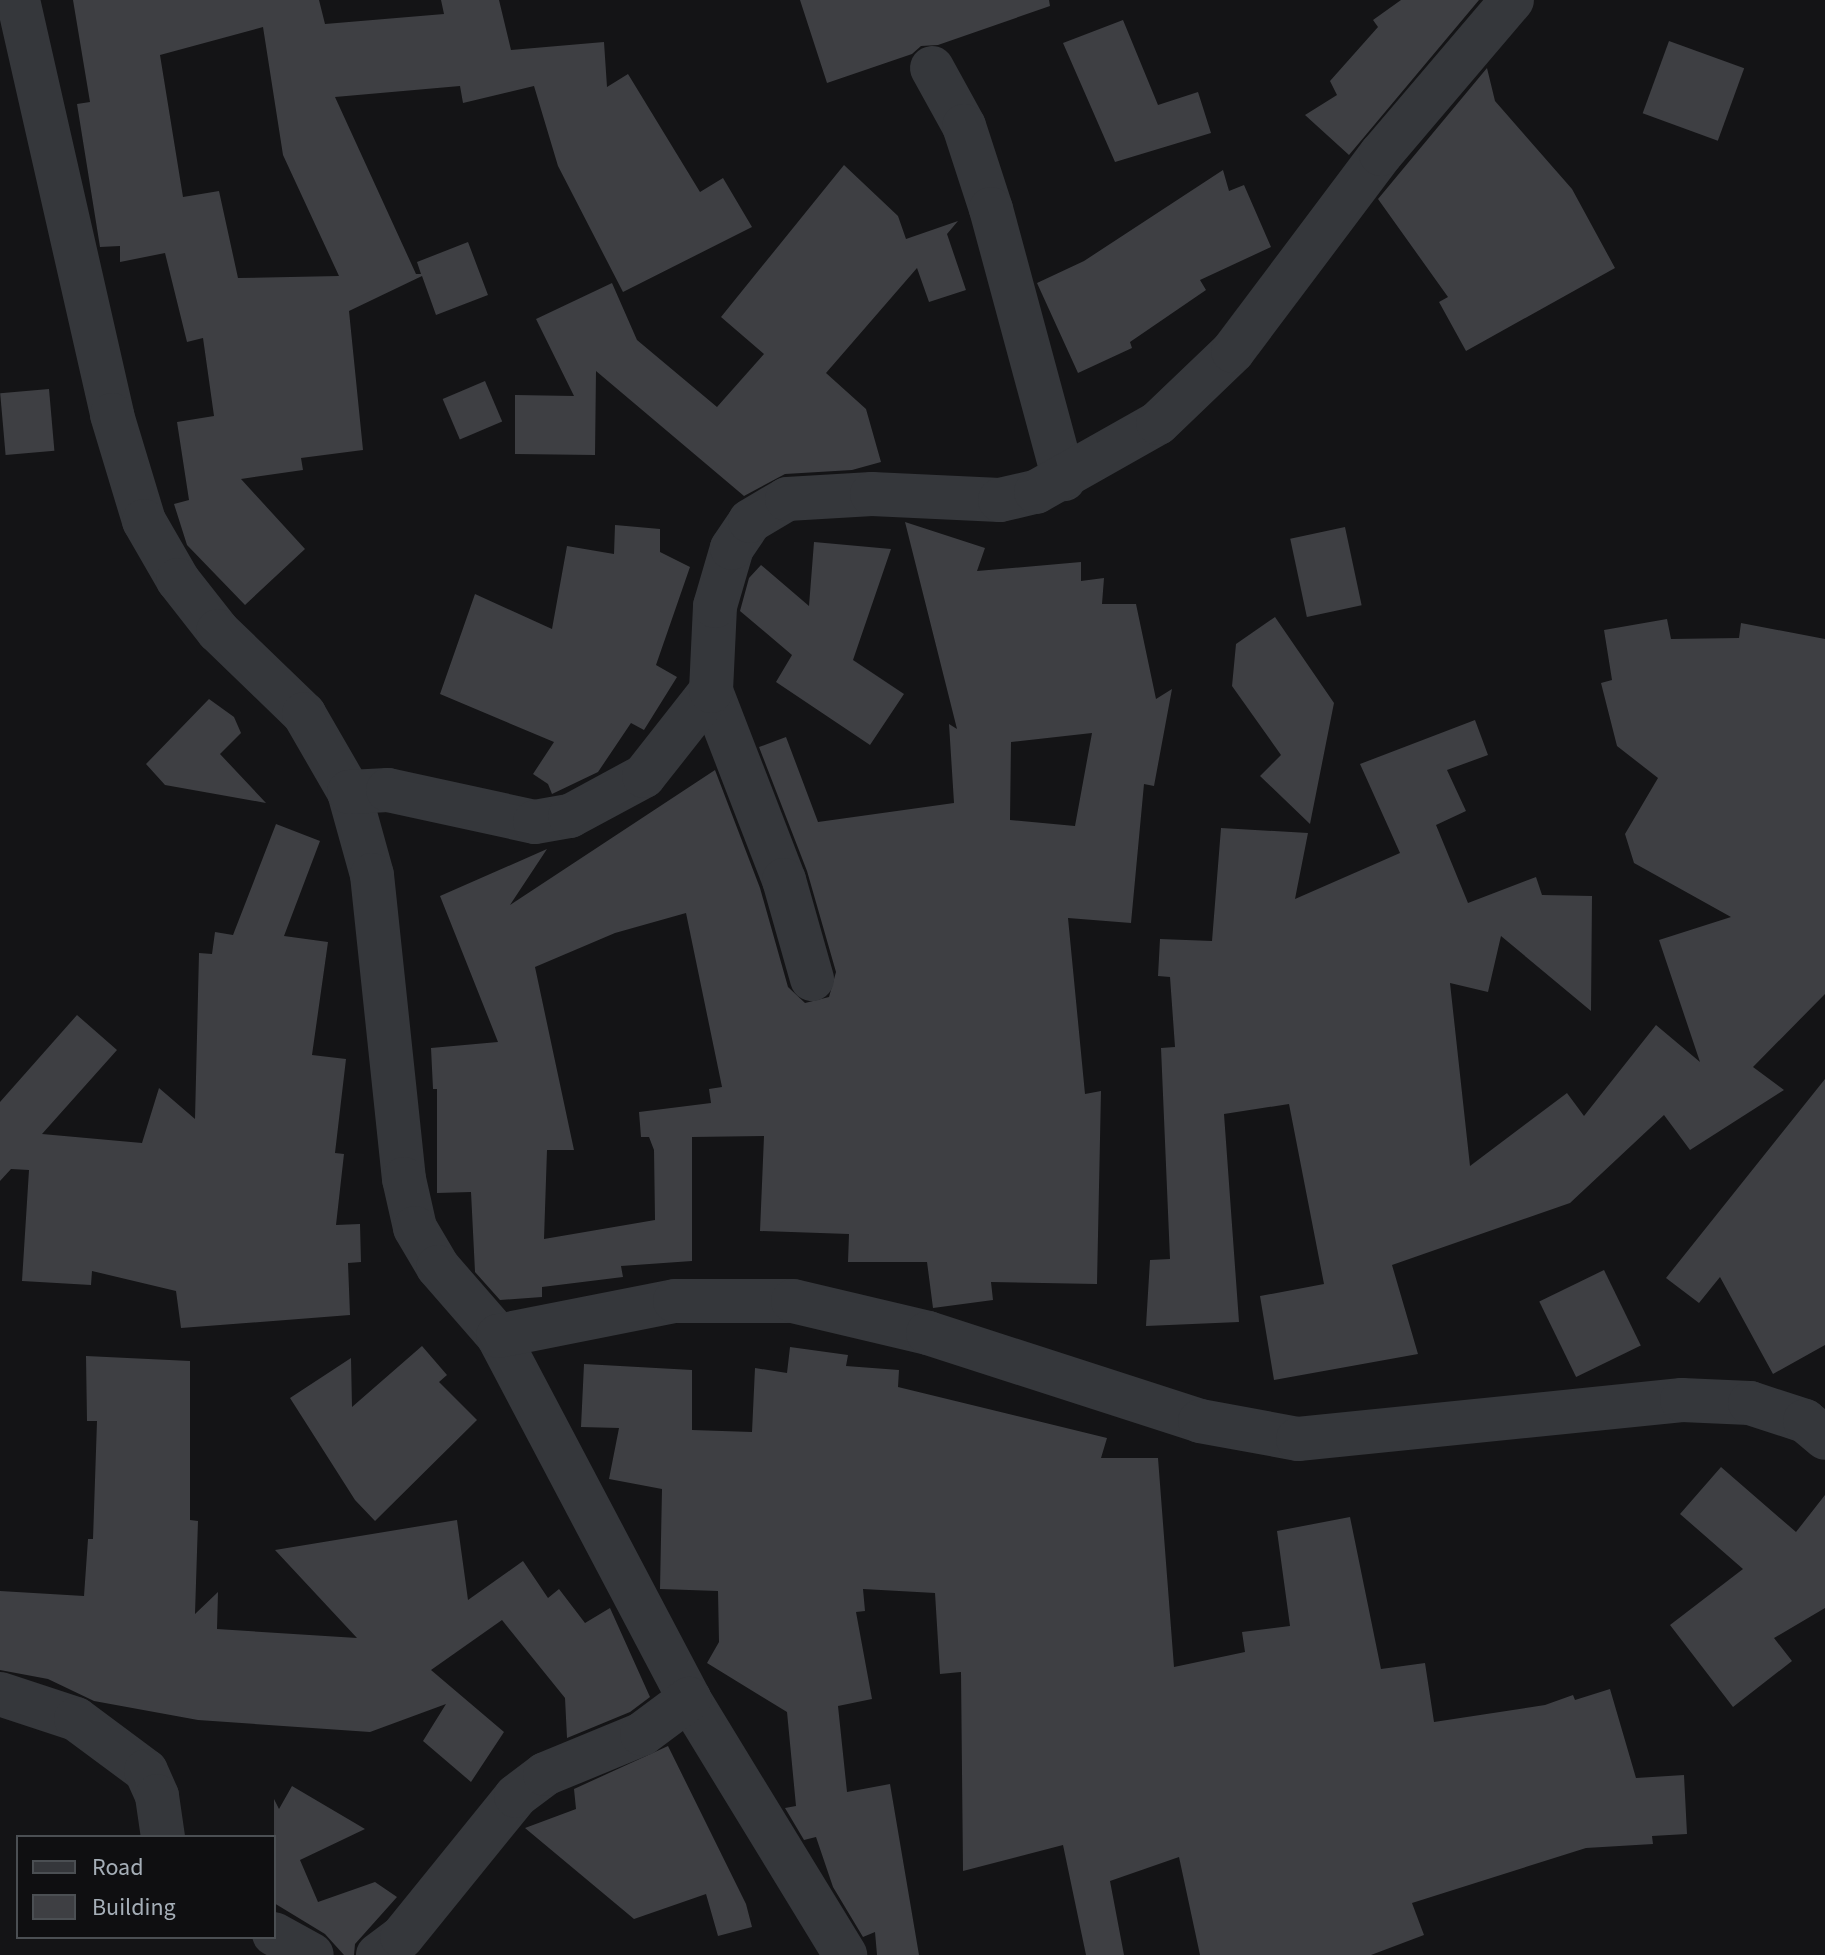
<!DOCTYPE html>
<style>
body{margin:0}
#map{position:relative;width:1825px;height:1955px;overflow:hidden;background:#141416;font-family:"Source Sans 3",sans-serif}
div>[style]{position:absolute}
.building>*{inset:0;background:#3e3f43;transform-origin:0 0}
.minor>*{height:44px;margin:-22px;padding:0 22px;transform-origin:22px;border-radius:22px;background:#35373b}
span{translate:-50% -50%;white-space:nowrap;text-align:center;line-height:1.15;-webkit-text-stroke:7px #0f0f11;paint-order:stroke}
.legend{position:absolute;left:16px;top:1835px;width:260px;height:104px;box-sizing:border-box;background:#0f0f11;border:2px solid #4b4f53;margin:0;padding:10px 14px;list-style:none;font-size:24px;color:#a5aeb7}
.legend li{display:flex;align-items:center;gap:16px;height:40px}
.legend b{width:40px;border:2px solid #4b4f53}
</style>
<div id="map">
<div class="building">
<i style="clip-path:polygon(evenodd,73px 0,319px 0,325px 24px,444px 14px,441px 0,499px 0,511px 50px,604px 42px,607px 87px,628px 74px,700px 192px,723px 178px,752px 227px,623px 292px,558px 166px,534px 86px,463px 103px,460px 86px,335px 97px,416px 274px,421px 274px,417px 262px,468px 242px,488px 295px,436px 315px,422px 276px,349px 311px,363px 450px,301px 458px,303px 470px,241px 479px,305px 549px,245px 605px,187px 545px,174px 504px,189px 500px,177px 422px,214px 416px,203px 338px,187px 342px,165px 253px,120px 262px,120px 246px,100px 247px,77px 104px,90px 102px,73px 0,263px 27px,283px 155px,339px 276px,238px 278px,219px 191px,183px 197px,160px 55px,263px 27px)"></i>
<i style="clip-path:polygon(800px 0,1049px 0,1050px 6px,938px 45px,921px 46px,912px 54px,827px 83px)"></i>
<i style="clip-path:polygon(1401px 0,1479px 0,1349px 155px,1305px 115px,1337px 95px,1330px 81px,1378px 27px,1373px 20px)"></i>
<i style="clip-path:polygon(1123px 20px,1158px 105px,1198px 92px,1211px 133px,1115px 162px,1063px 43px)"></i>
<i style="left:1669px;top:41px;width:80px;height:77px;rotate:20deg"></i>
<i style="clip-path:polygon(1487px 68px,1495px 101px,1572px 189px,1615px 268px,1466px 351px,1439px 302px,1448px 297px,1378px 199px)"></i>
<i style="clip-path:polygon(844px 165px,898px 216px,906px 239px,958px 221px,947px 234px,966px 290px,929px 302px,917px 268px,826px 373px,866px 409px,881px 462px,852px 470px,785px 474px,744px 496px,596px 371px,595px 455px,515px 454px,515px 395px,574px 396px,536px 319px,612px 283px,637px 340px,717px 407px,764px 354px,721px 317px)"></i>
<i style="clip-path:polygon(1223px 170px,1229px 191px,1244px 185px,1271px 247px,1200px 280px,1206px 290px,1130px 342px,1132px 348px,1078px 373px,1037px 283px,1084px 261px)"></i>
<i style="left:485px;top:381px;width:44px;height:46px;rotate:67deg"></i>
<i style="left:49px;top:389px;width:62px;height:49px;rotate:85deg"></i>
<i style="clip-path:polygon(evenodd,905px 522px,985px 548px,977px 571px,1081px 562px,1081px 581px,1104px 578px,1102px 604px,1136px 604px,1156px 699px,1172px 689px,1154px 786px,1144px 784px,1131px 923px,1068px 918px,1085px 1094px,1101px 1091px,1097px 1284px,991px 1282px,993px 1300px,933px 1308px,927px 1262px,848px 1262px,849px 1234px,760px 1231px,764px 1136px,692px 1137px,692px 1261px,621px 1266px,623px 1277px,542px 1287px,542px 1297px,500px 1300px,475px 1272px,471px 1192px,437px 1193px,437px 1089px,433px 1089px,431px 1048px,498px 1042px,440px 896px,547px 849px,510px 905px,715px 770px,760px 888px,788px 987px,805px 1003px,829px 997px,836px 972px,807px 871px,759px 747px,786px 737px,818px 822px,954px 803px,949px 724px,957px 729px,905px 522px,1092px 733px,1075px 826px,1010px 820px,1011px 742px,1092px 733px,905px 522px,686px 913px,722px 1087px,709px 1089px,711px 1103px,639px 1112px,641px 1137px,649px 1137px,654px 1150px,655px 1220px,544px 1239px,547px 1150px,574px 1150px,535px 967px,615px 933px,686px 913px)"></i>
<i style="clip-path:polygon(615px 525px,660px 529px,660px 552px,690px 567px,656px 665px,677px 677px,644px 730px,631px 723px,598px 772px,552px 794px,548px 784px,533px 774px,554px 742px,440px 694px,475px 594px,552px 629px,567px 546px,614px 554px)"></i>
<i style="left:1345px;top:527px;width:80px;height:56px;rotate:78deg"></i>
<i style="clip-path:polygon(814px 542px,891px 549px,853px 660px,904px 694px,870px 745px,776px 682px,792px 655px,740px 611px,749px 578px,761px 565px,809px 606px)"></i>
<i style="clip-path:polygon(1275px 617px,1334px 703px,1310px 824px,1260px 776px,1281px 755px,1232px 686px,1236px 644px)"></i>
<i style="clip-path:polygon(1667px 619px,1671px 639px,1739px 638px,1741px 623px,1825px 639px,1825px 994px,1753px 1067px,1784px 1090px,1690px 1150px,1664px 1115px,1570px 1203px,1392px 1265px,1418px 1354px,1274px 1380px,1260px 1296px,1324px 1284px,1289px 1104px,1224px 1114px,1239px 1322px,1146px 1326px,1150px 1260px,1170px 1259px,1161px 1048px,1175px 1047px,1170px 977px,1158px 976px,1160px 939px,1212px 941px,1221px 828px,1308px 833px,1295px 899px,1400px 853px,1360px 764px,1475px 720px,1488px 755px,1447px 770px,1466px 811px,1436px 825px,1468px 903px,1536px 877px,1542px 895px,1592px 896px,1591px 1011px,1501px 936px,1488px 992px,1450px 983px,1470px 1166px,1567px 1093px,1584px 1116px,1656px 1025px,1700px 1062px,1659px 940px,1731px 917px,1634px 863px,1625px 834px,1658px 778px,1617px 746px,1601px 683px,1612px 680px,1604px 630px)"></i>
<i style="clip-path:polygon(209px 699px,234px 717px,241px 733px,220px 754px,266px 803px,165px 785px,146px 764px)"></i>
<i style="clip-path:polygon(276px 824px,320px 841px,284px 936px,328px 942px,312px 1055px,346px 1059px,335px 1153px,344px 1154px,336px 1225px,360px 1224px,361px 1262px,348px 1263px,350px 1315px,181px 1328px,176px 1291px,92px 1271px,91px 1285px,22px 1281px,29px 1170px,11px 1169px,0 1181px,0 1102px,77px 1015px,117px 1050px,42px 1134px,142px 1143px,159px 1088px,195px 1119px,199px 953px,212px 954px,215px 932px,233px 935px)"></i>
<i style="clip-path:polygon(1825px 1079px,1825px 1345px,1773px 1374px,1720px 1277px,1699px 1303px,1666px 1278px)"></i>
<i style="left:1604px;top:1270px;width:84px;height:72px;rotate:64deg"></i>
<i style="clip-path:polygon(422px 1346px,447px 1375px,439px 1382px,477px 1420px,375px 1521px,355px 1500px,290px 1398px,351px 1358px,352px 1407px)"></i>
<i style="clip-path:polygon(790px 1347px,848px 1355px,846px 1366px,899px 1370px,898px 1387px,1107px 1438px,1101px 1458px,1158px 1458px,1174px 1667px,1245px 1652px,1242px 1632px,1290px 1626px,1277px 1531px,1350px 1517px,1381px 1669px,1425px 1663px,1434px 1722px,1545px 1705px,1573px 1695px,1575px 1700px,1610px 1689px,1636px 1778px,1684px 1775px,1687px 1834px,1652px 1836px,1653px 1844px,1586px 1848px,1412px 1903px,1424px 1935px,1371px 1955px,1200px 1955px,1179px 1857px,1110px 1881px,1124px 1955px,1086px 1955px,1063px 1845px,963px 1871px,961px 1672px,940px 1674px,935px 1593px,863px 1589px,865px 1611px,856px 1612px,872px 1699px,838px 1706px,847px 1792px,890px 1784px,919px 1955px,877px 1955px,875px 1932px,863px 1937px,833px 1887px,816px 1837px,804px 1840px,785px 1808px,796px 1806px,787px 1712px,707px 1663px,719px 1642px,718px 1591px,660px 1589px,662px 1489px,609px 1479px,619px 1428px,581px 1427px,584px 1364px,692px 1370px,692px 1430px,752px 1432px,755px 1368px,787px 1373px)"></i>
<i style="clip-path:polygon(86px 1356px,190px 1361px,190px 1520px,198px 1521px,195px 1614px,218px 1592px,217px 1629px,357px 1638px,275px 1550px,457px 1520px,468px 1600px,523px 1561px,548px 1598px,559px 1589px,585px 1623px,610px 1608px,650px 1697px,630px 1712px,567px 1738px,565px 1698px,502px 1620px,431px 1670px,504px 1732px,471px 1782px,423px 1741px,446px 1704px,370px 1732px,198px 1720px,94px 1701px,48px 1679px,0 1670px,0 1591px,84px 1596px,88px 1539px,93px 1539px,97px 1421px,87px 1421px)"></i>
<i style="clip-path:polygon(1721px 1467px,1796px 1532px,1825px 1495px,1825px 1608px,1774px 1638px,1792px 1661px,1733px 1707px,1670px 1625px,1743px 1569px,1680px 1514px)"></i>
<i style="clip-path:polygon(668px 1746px,746px 1904px,752px 1927px,718px 1936px,706px 1894px,634px 1919px,525px 1828px,576px 1809px,574px 1789px)"></i>
<i style="clip-path:polygon(292px 1786px,365px 1829px,300px 1860px,318px 1902px,375px 1882px,397px 1897px,355px 1944px,354px 1955px,344px 1955px,325px 1934px,274px 1903px,274px 1799px,279px 1809px)"></i>
</div>
<div class="minor">
<i style="left:18px;top:0;width:426px;rotate:77.2deg"></i>
<i style="left:112px;top:415px;width:111px;rotate:73.2deg"></i>
<i style="left:144px;top:521px;width:68px;rotate:60deg"></i>
<i style="left:178px;top:580px;width:65px;rotate:51.9deg"></i>
<i style="left:218px;top:631px;width:120px;rotate:44deg"></i>
<i style="left:304px;top:714px;width:90px;rotate:60deg"></i>
<i style="left:349px;top:792px;width:86px;rotate:74.5deg"></i>
<i style="left:372px;top:875px;width:306px;rotate:84deg"></i>
<i style="left:404px;top:1179px;width:50px;rotate:77.3deg"></i>
<i style="left:415px;top:1228px;width:45px;rotate:59.5deg"></i>
<i style="left:438px;top:1267px;width:91px;rotate:49deg"></i>
<i style="left:498px;top:1336px;width:410px;rotate:62.2deg"></i>
<i style="left:689px;top:1699px;width:300px;rotate:58.6deg"></i>
<i style="left:932px;top:68px;width:66px;rotate:61.1deg"></i>
<i style="left:964px;top:126px;width:87px;rotate:72deg"></i>
<i style="left:991px;top:209px;width:280px;rotate:74.9deg"></i>
<i style="left:711px;top:691px;width:203px;rotate:68.9deg"></i>
<i style="left:784px;top:880px;width:103px;rotate:74.2deg"></i>
<i style="left:349px;top:792px;width:39px;rotate:-3deg"></i>
<i style="left:388px;top:790px;width:150px;rotate:12.3deg"></i>
<i style="left:535px;top:822px;width:36px;rotate:-10deg"></i>
<i style="left:570px;top:816px;width:84px;rotate:-28.4deg"></i>
<i style="left:644px;top:776px;width:108px;rotate:-51.8deg"></i>
<i style="left:711px;top:691px;width:85px;rotate:-87.3deg"></i>
<i style="left:715px;top:606px;width:60px;rotate:-73.7deg"></i>
<i style="left:732px;top:548px;width:32px;rotate:-56deg"></i>
<i style="left:750px;top:521px;width:43px;rotate:-30.7deg"></i>
<i style="left:787px;top:499px;width:85px;rotate:-3.4deg"></i>
<i style="left:872px;top:494px;width:128px;rotate:2.7deg"></i>
<i style="left:1000px;top:500px;width:37px;rotate:-13deg"></i>
<i style="left:1036px;top:492px;width:140px;rotate:-29.5deg"></i>
<i style="left:1158px;top:423px;width:104px;rotate:-43.8deg"></i>
<i style="left:1233px;top:351px;width:246px;rotate:-53.1deg"></i>
<i style="left:1381px;top:154px;width:202px;rotate:-49.6deg"></i>
<i style="left:498px;top:1336px;width:180px;rotate:-11.2deg"></i>
<i style="left:675px;top:1301px;width:118px"></i>
<i style="left:793px;top:1301px;width:139px;rotate:13.3deg"></i>
<i style="left:928px;top:1333px;width:286px;rotate:17.9deg"></i>
<i style="left:1200px;top:1421px;width:100px;rotate:10.4deg"></i>
<i style="left:1298px;top:1439px;width:386px;rotate:-5.8deg"></i>
<i style="left:1682px;top:1400px;width:68px;rotate:2.5deg"></i>
<i style="left:1750px;top:1403px;width:58px;rotate:18.1deg"></i>
<i style="left:1805px;top:1421px;width:26px;rotate:40deg"></i>
<i style="left:0;top:1694px;width:80px;rotate:18.2deg"></i>
<i style="left:76px;top:1719px;width:87px;rotate:36.6deg"></i>
<i style="left:146px;top:1771px;width:27px;rotate:66deg"></i>
<i style="left:157px;top:1796px;width:41px;rotate:81.7deg"></i>
<i style="left:274px;top:1934px;width:43px;rotate:28.9deg"></i>
<i style="left:378px;top:1955px;width:30px;rotate:-37deg"></i>
<i style="left:402px;top:1937px;width:181px;rotate:-51deg"></i>
<i style="left:516px;top:1796px;width:36px;rotate:-37deg"></i>
<i style="left:545px;top:1774px;width:105px;rotate:-22.4deg"></i>
<i style="left:642px;top:1734px;width:59px;rotate:-36.7deg"></i>
</div>
<ul class="legend">
<li><b style="height:10px;background:#35373b"></b>Road</li>
<li><b style="height:22px;background:#3e3f43"></b>Building</li>
</ul>
</div>
